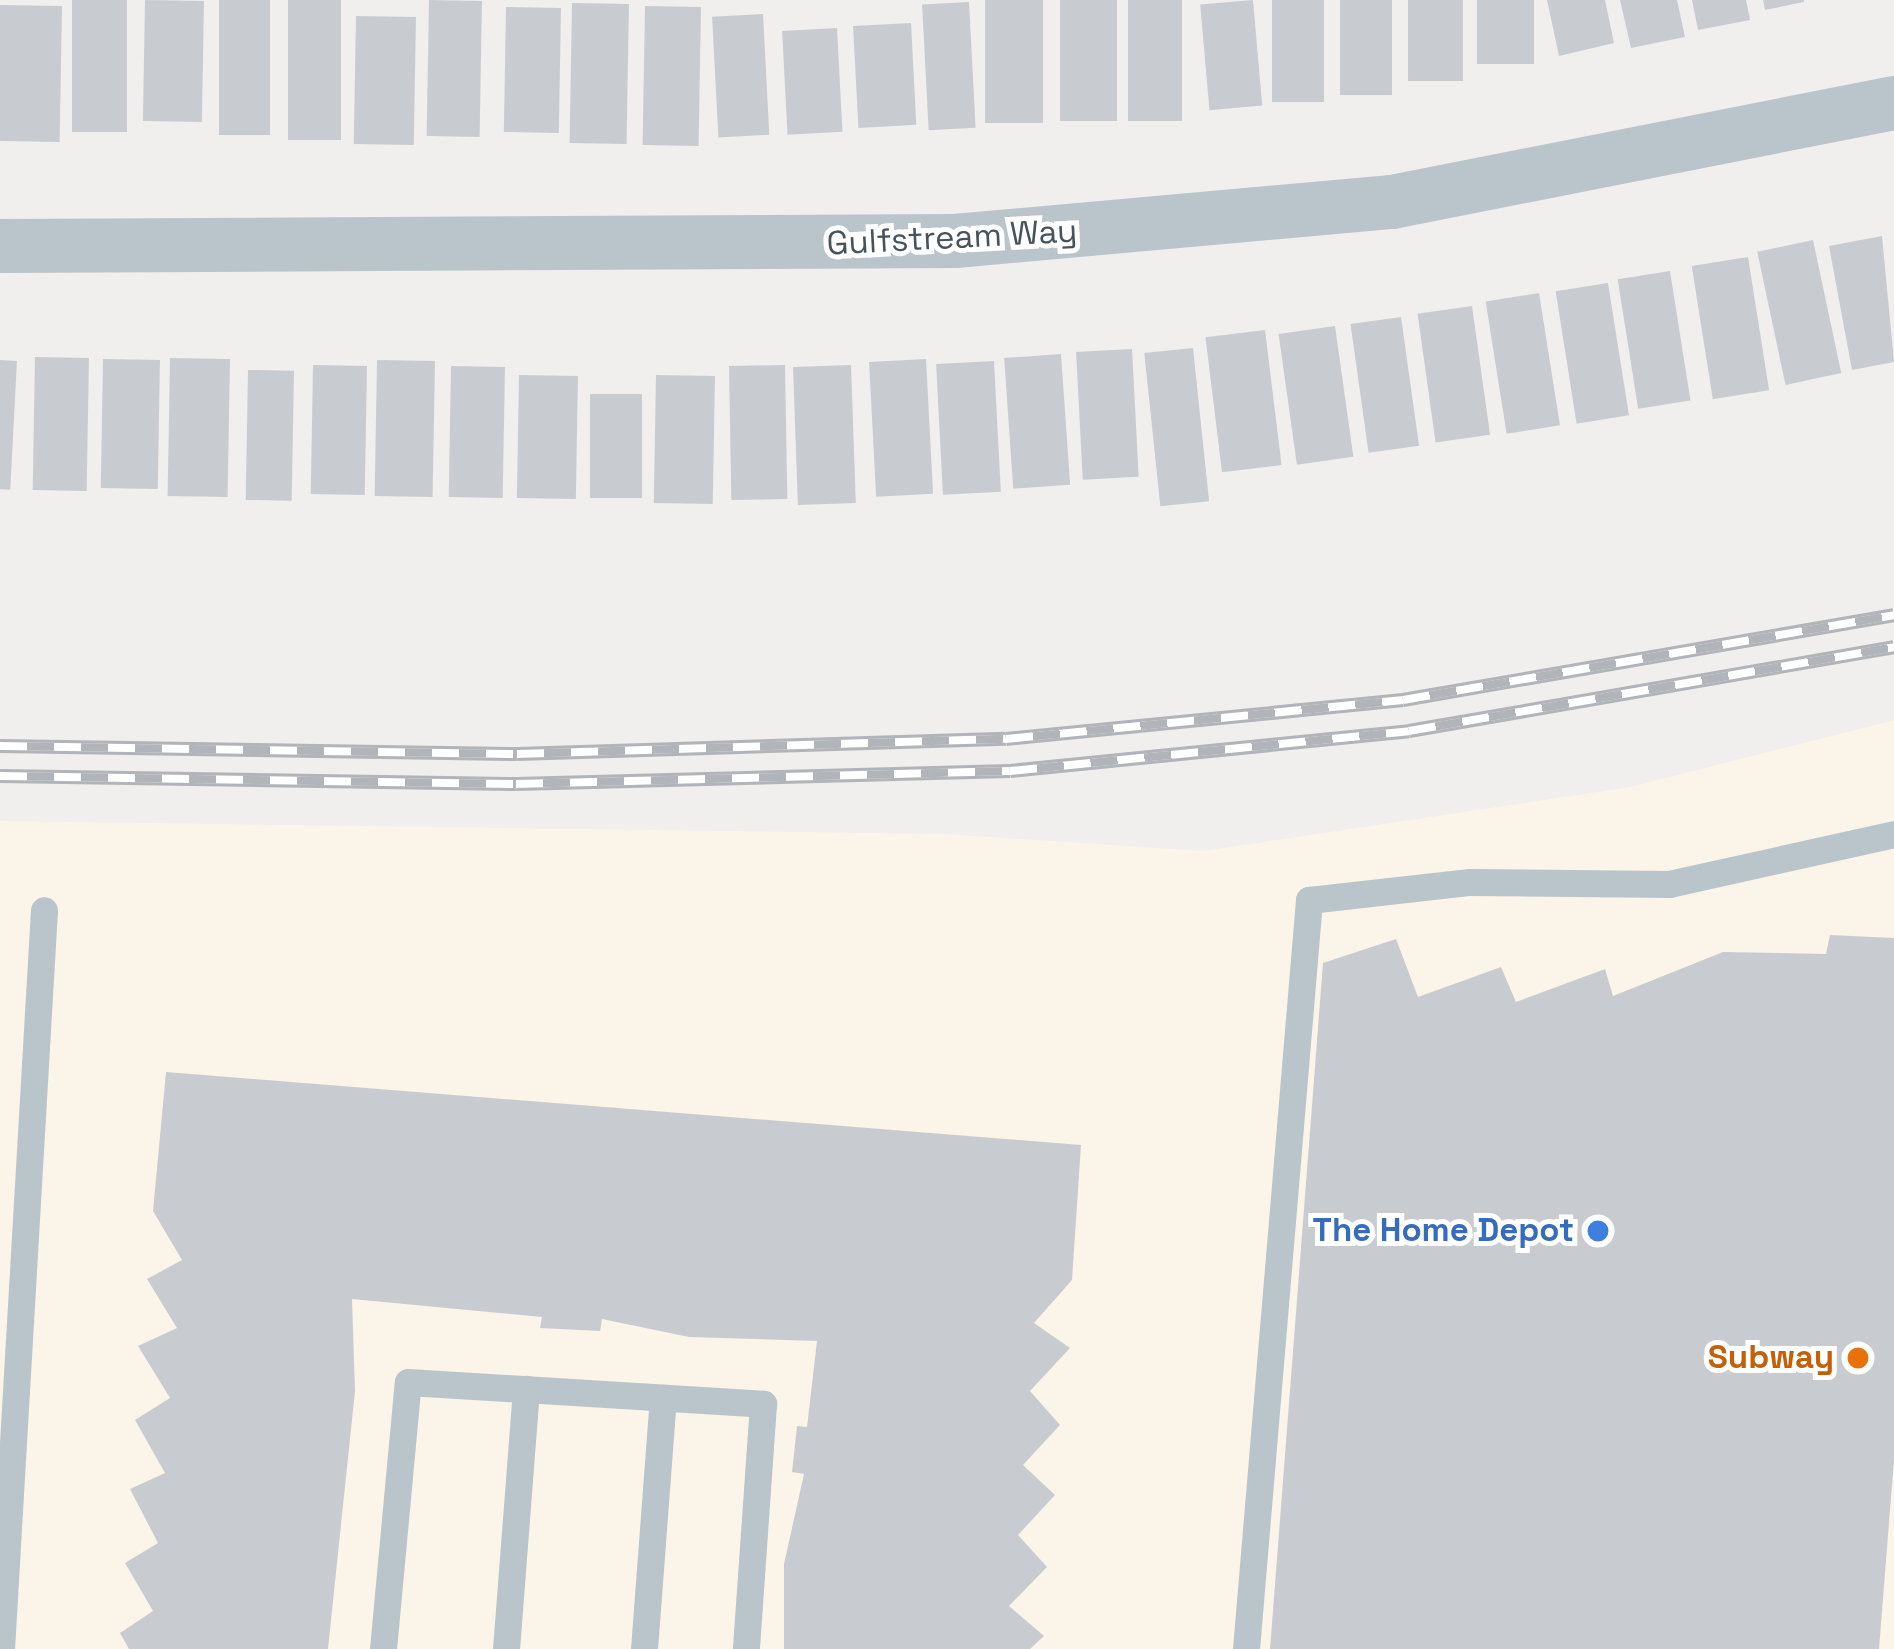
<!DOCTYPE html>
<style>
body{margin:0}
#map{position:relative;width:1894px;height:1649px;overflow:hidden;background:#f1eeee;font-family:"Space Grotesk",sans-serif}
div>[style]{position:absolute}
.commercial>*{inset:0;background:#fbf4e8}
.building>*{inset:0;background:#c8ccd1;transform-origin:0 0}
.service>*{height:27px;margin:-13.5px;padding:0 13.5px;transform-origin:13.5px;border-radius:13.5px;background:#bac4cb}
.minor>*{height:54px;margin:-27px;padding:0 27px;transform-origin:27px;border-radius:27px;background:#bac4cb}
.rail>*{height:14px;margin-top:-7px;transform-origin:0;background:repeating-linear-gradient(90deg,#fff 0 27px,#b1b4b8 0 54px);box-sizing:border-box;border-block:3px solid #b1b4b8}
.dots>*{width:33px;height:33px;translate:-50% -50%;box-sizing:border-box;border:6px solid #fff;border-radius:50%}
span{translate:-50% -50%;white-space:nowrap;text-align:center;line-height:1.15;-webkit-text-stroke:10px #fff;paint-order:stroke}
.street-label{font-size:33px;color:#47535b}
.shop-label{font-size:33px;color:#366cbe;font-weight:700}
.right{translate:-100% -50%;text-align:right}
.food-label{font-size:33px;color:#c56008;font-weight:700}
</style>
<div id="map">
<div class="commercial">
<i style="clip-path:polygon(1894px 720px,1894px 1649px,0 1649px,0 821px,944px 834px,1204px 851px,1631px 787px)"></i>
</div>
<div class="building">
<i style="left:72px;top:0;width:55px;height:132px"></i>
<i style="left:145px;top:0;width:59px;height:121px;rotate:1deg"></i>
<i style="left:219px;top:0;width:51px;height:135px"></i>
<i style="left:288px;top:0;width:53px;height:140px"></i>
<i style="left:429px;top:0;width:53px;height:136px;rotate:1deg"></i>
<i style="left:985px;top:0;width:58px;height:123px"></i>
<i style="left:1060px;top:0;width:57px;height:121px"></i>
<i style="left:1128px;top:0;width:54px;height:121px"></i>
<i style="left:1253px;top:0;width:106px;height:53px;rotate:85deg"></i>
<i style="left:1272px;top:0;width:52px;height:102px"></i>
<i style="left:1340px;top:0;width:52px;height:95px"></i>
<i style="left:1408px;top:0;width:55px;height:81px"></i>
<i style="left:1477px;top:0;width:57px;height:64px"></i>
<i style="clip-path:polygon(1547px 0,1605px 0,1614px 43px,1559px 56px)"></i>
<i style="clip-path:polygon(1620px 0,1677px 0,1685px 37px,1631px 48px)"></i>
<i style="clip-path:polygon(1692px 0,1746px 0,1750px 20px,1698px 30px)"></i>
<i style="clip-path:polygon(1763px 0,1804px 0,1804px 2px,1765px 10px)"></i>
<i style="left:969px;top:2px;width:126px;height:47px;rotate:87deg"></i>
<i style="left:572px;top:3px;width:57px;height:140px;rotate:1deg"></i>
<i style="left:0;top:5px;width:62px;height:136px;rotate:1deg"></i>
<i style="left:645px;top:6px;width:56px;height:139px;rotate:1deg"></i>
<i style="left:506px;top:7px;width:55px;height:125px;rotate:1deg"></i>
<i style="left:763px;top:14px;width:121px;height:51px;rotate:87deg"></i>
<i style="left:356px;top:16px;width:60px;height:128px;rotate:1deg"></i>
<i style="left:911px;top:23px;width:102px;height:58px;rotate:87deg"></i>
<i style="left:837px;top:28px;width:104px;height:55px;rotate:87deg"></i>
<i style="clip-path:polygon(1882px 236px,1894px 362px,1852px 370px,1829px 246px)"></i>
<i style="left:1813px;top:240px;width:136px;height:57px;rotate:78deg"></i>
<i style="left:1748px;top:257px;width:135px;height:57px;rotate:81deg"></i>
<i style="left:1670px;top:271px;width:131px;height:53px;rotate:81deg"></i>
<i style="left:1608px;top:283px;width:134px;height:53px;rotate:81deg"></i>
<i style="left:1539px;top:293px;width:134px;height:54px;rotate:81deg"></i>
<i style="left:1472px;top:306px;width:130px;height:55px;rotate:82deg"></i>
<i style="left:1401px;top:317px;width:130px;height:51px;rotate:82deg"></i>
<i style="left:1335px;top:326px;width:132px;height:57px;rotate:82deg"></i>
<i style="left:1265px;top:330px;width:136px;height:60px;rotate:83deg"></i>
<i style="left:1193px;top:348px;width:154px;height:49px;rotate:84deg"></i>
<i style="left:1132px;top:349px;width:128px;height:56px;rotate:87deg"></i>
<i style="left:1061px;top:354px;width:131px;height:57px;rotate:86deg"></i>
<i style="left:35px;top:357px;width:54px;height:133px;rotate:1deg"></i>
<i style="left:170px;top:358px;width:60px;height:138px;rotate:1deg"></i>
<i style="left:103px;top:359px;width:57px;height:129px;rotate:1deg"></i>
<i style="left:926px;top:359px;width:135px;height:57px;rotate:87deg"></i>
<i style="left:0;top:360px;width:17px;height:129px;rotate:3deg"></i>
<i style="left:377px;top:360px;width:58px;height:136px;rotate:1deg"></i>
<i style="left:994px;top:361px;width:131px;height:58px;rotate:87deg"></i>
<i style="left:313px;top:365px;width:54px;height:129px;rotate:1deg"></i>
<i style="left:785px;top:365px;width:134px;height:56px;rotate:89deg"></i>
<i style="left:851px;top:365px;width:138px;height:58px;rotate:88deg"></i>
<i style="left:451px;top:366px;width:54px;height:131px;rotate:1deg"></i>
<i style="left:248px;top:370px;width:46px;height:130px;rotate:1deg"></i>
<i style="left:519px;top:375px;width:59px;height:123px;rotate:1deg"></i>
<i style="left:656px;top:375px;width:59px;height:128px;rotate:1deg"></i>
<i style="left:590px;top:394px;width:52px;height:104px"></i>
<i style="clip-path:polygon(1830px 935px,1894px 938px,1894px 1460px,1879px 1649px,1270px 1649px,1323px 963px,1396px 939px,1418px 997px,1501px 967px,1516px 1002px,1605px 969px,1613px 996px,1723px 952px,1826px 954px)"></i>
<i style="clip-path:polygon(166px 1072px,1081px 1145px,1072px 1280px,1034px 1323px,1070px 1348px,1030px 1391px,1060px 1425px,1023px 1465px,1055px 1495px,1018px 1535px,1047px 1567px,1009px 1606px,1044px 1636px,1030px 1649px,784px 1649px,784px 1564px,804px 1474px,792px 1472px,797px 1426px,807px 1427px,817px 1341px,689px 1337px,602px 1319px,600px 1331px,540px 1328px,542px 1317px,352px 1299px,355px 1391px,328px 1649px,129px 1649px,120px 1633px,153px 1611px,125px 1563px,158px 1543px,130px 1489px,165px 1473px,135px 1420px,170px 1398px,138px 1346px,177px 1328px,147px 1279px,182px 1260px,153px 1211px)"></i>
</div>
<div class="service">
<i style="left:1px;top:1649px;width:740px;rotate:-86.67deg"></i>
<i style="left:383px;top:1649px;width:268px;rotate:-84.7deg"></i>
<i style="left:408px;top:1382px;width:356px;rotate:3.5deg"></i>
<i style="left:763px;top:1404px;width:246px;rotate:94deg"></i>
<i style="left:506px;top:1649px;width:261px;rotate:-85.6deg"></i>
<i style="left:644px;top:1649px;width:252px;rotate:-85.7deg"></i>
<i style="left:1246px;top:1649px;width:752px;rotate:-85.19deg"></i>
<i style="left:1309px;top:900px;width:162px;rotate:-6.4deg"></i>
<i style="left:1470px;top:882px;width:199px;rotate:0.6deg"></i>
<i style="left:1669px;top:884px;width:230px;rotate:-12.5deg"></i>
</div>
<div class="minor">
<i style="left:0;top:246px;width:955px;rotate:-0.3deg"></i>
<i style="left:955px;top:241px;width:439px;rotate:-5.1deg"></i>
<i style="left:1392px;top:202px;width:512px;rotate:-11.16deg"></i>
</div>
<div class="rail">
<i style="left:0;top:746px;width:517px;rotate:0.89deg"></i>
<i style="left:517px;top:754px;width:489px;rotate:-1.8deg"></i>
<i style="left:1006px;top:739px;width:399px;rotate:-5.6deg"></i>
<i style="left:1403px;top:700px;width:498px;rotate:-9.8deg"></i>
<i style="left:0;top:776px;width:516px;rotate:0.89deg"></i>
<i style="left:516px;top:784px;width:494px;rotate:-1.5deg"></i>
<i style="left:1010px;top:771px;width:401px;rotate:-5.7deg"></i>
<i style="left:1409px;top:731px;width:492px;rotate:-9.8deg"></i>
</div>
<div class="dots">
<i style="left:1598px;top:1231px;background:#3f7fe0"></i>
<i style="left:1858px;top:1358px;background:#e8710a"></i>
</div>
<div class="street-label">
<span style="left:952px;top:238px;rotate:-3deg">Gulfstream Way</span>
</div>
<div class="shop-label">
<span class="right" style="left:1574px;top:1231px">The Home Depot</span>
</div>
<div class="food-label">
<span class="right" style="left:1834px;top:1358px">Subway</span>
</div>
</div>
